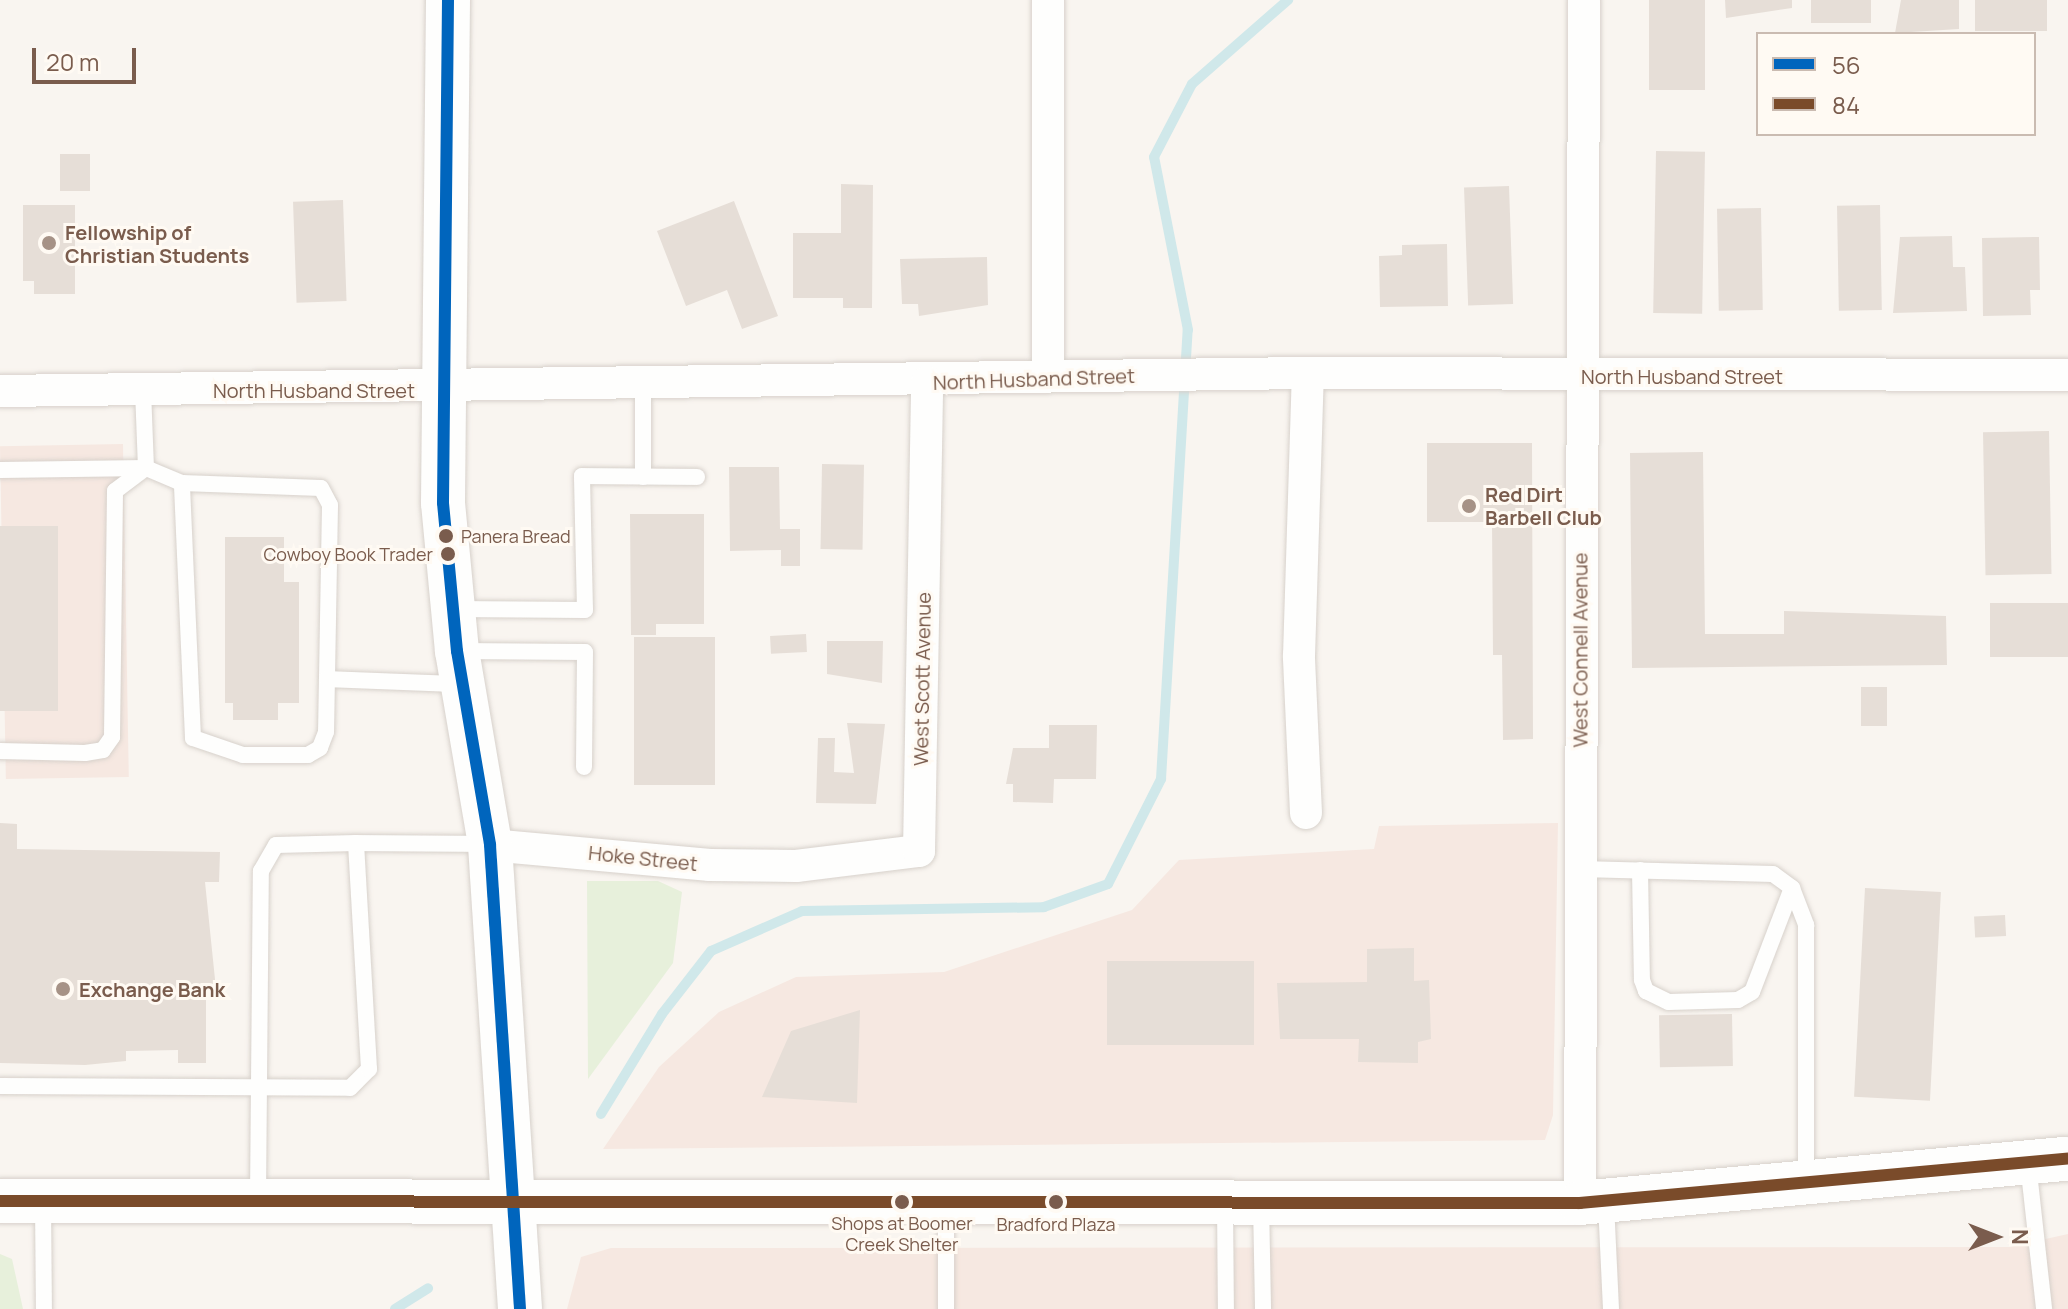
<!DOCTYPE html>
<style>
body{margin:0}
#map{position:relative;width:2068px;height:1309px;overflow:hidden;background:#f9f5f0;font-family:Manrope,sans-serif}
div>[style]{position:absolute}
.commercial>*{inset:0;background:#f6e8e1;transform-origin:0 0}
.green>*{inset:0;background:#e7f0db}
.stream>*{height:10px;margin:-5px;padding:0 5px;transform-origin:5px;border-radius:5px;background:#d0e8ea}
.building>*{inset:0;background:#e6ded7;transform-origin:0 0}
.roads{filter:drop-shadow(0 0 2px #d7d1cb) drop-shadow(0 0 2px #d7d1cb)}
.lane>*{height:16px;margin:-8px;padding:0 8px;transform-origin:8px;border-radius:8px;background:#fefefd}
.street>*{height:32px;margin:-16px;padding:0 16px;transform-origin:16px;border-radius:16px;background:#fefefd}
.secondary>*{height:44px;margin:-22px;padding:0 22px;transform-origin:22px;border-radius:22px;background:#fefefd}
.bus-1>*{height:12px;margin:-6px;padding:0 6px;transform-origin:6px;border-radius:6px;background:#0065bd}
.bus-2>*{height:12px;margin:-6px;padding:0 6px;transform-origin:6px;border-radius:6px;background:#7a4b2a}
.dots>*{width:22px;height:22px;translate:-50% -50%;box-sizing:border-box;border:4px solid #fffaf3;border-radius:50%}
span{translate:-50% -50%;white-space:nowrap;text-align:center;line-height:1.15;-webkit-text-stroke:6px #fffaf3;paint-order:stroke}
.bus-label{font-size:18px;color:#7a5c4d}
.left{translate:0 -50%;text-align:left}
.right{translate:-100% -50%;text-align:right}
.poi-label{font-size:20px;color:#7a5c4d;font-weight:700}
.street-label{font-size:20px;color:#7a5c4d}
.legend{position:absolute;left:1756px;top:32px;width:280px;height:104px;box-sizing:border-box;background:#fffaf3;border:2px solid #cabbb1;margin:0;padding:10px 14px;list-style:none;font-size:24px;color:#7a5c4d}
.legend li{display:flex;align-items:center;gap:16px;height:40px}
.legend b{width:40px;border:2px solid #cabbb1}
.north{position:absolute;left:1956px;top:1197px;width:80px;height:80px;-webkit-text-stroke:6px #fffaf3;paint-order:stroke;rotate:90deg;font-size:22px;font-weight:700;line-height:32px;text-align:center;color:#7a5c4d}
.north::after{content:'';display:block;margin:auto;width:28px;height:36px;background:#7a5c4d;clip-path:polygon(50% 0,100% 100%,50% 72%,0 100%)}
.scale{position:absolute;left:32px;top:48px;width:104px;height:36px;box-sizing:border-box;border:4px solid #7a5c4d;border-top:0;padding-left:10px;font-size:24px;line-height:28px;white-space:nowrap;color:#7a5c4d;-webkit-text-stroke:6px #fffaf3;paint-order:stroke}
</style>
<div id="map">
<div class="commercial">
<i style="left:123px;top:444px;width:333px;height:123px;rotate:89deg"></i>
<i style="clip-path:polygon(1558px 823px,1553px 1115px,1545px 1140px,603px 1149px,659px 1067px,719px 1012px,796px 977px,944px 972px,1132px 910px,1179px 860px,1374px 849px,1379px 826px)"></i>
<i style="clip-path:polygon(2068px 1234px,2068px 1309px,567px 1309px,581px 1257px,611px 1248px,2010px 1247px)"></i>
</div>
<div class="green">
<i style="clip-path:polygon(587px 881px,658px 881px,682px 892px,673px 963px,588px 1079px)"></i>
<i style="clip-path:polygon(0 1254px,12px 1259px,23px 1309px,0 1309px)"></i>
</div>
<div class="stream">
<i style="left:601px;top:1114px;width:117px;rotate:-58.6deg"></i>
<i style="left:662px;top:1014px;width:80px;rotate:-52.1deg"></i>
<i style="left:711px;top:951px;width:99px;rotate:-23.7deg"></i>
<i style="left:802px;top:911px;width:242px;rotate:-0.9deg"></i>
<i style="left:1044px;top:907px;width:68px;rotate:-19.8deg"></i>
<i style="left:1108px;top:884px;width:118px;rotate:-63.2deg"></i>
<i style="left:1161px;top:779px;width:450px;rotate:-86.6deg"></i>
<i style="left:1188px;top:330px;width:176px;rotate:-101.1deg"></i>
<i style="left:1154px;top:157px;width:82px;rotate:-62.5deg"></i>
<i style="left:1192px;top:84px;width:128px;rotate:-41.2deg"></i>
<i style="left:395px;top:1309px;width:39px;rotate:-32deg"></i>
</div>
<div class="building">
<i style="left:1649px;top:0;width:56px;height:90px"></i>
<i style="clip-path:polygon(1725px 0,1792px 0,1792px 8px,1726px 18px)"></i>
<i style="left:1811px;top:0;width:60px;height:23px"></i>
<i style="clip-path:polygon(1901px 0,1959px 0,1959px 29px,1895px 33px)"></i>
<i style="left:1975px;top:0;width:72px;height:31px"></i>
<i style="left:1656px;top:151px;width:49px;height:162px;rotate:1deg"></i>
<i style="left:60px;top:154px;width:30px;height:37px"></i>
<i style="clip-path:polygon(841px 184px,873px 185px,872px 308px,843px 308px,843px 298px,793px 298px,793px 233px,841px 233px)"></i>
<i style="left:1509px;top:186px;width:118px;height:45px;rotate:88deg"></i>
<i style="left:343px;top:200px;width:101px;height:50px;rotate:88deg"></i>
<i style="clip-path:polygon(734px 201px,778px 316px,742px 329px,727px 290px,686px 306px,657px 231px)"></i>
<i style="clip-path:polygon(23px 205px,75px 205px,75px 294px,34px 294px,34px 281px,23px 281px)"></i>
<i style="left:1880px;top:205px;width:105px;height:43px;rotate:89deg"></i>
<i style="left:1761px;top:208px;width:102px;height:44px;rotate:89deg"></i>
<i style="clip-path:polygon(1952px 236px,1953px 267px,1965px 267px,1967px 311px,1893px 313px,1900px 237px)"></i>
<i style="clip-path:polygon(2039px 237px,2040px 290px,2030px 290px,2031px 315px,1983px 316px,1982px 238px)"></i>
<i style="clip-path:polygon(1447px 244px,1448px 306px,1380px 307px,1379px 256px,1402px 255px,1402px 245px)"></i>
<i style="clip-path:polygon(987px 257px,988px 305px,919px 316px,918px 304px,902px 304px,900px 259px)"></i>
<i style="left:2049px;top:431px;width:143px;height:66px;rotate:89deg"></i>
<i style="clip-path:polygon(1427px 443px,1532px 443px,1533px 739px,1503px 740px,1502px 655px,1493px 655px,1492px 522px,1427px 522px)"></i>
<i style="clip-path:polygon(1703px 452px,1705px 634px,1784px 634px,1784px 611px,1946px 616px,1947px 665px,1632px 668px,1630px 453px)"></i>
<i style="left:822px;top:464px;width:42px;height:85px;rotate:1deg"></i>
<i style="clip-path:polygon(729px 467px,779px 467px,780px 529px,800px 529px,800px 566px,781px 566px,781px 550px,730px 551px)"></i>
<i style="clip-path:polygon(630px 514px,704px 514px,704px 624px,656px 624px,656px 635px,631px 635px)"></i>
<i style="left:0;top:526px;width:58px;height:185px"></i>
<i style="clip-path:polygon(225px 537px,284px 537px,284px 582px,299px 582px,299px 703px,278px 703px,278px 720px,233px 720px,233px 703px,225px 703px)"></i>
<i style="left:2068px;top:603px;width:54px;height:78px;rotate:90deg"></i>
<i style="left:806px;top:634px;width:18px;height:36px;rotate:87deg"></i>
<i style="left:715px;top:637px;width:148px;height:81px;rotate:90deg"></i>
<i style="clip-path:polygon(827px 641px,883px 641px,882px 683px,827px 674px)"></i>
<i style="left:1861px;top:687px;width:26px;height:39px"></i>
<i style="clip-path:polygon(847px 723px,885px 724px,876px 804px,816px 803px,818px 738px,835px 738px,834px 772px,854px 773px)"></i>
<i style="clip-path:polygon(1049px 725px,1097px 725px,1096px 779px,1054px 779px,1053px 803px,1013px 802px,1013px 784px,1006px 784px,1013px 748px,1049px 748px)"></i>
<i style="clip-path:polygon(0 823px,17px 824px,17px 849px,220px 852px,219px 882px,205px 882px,216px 989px,206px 989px,206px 1063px,178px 1063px,178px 1050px,126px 1051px,126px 1061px,85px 1065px,0 1063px)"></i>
<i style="left:1865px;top:888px;width:76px;height:209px;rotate:3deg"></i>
<i style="left:2005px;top:915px;width:21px;height:31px;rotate:87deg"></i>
<i style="clip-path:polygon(1414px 948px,1414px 981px,1429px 980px,1431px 1039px,1418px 1042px,1418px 1063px,1358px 1062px,1359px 1039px,1280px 1039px,1277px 983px,1367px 982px,1367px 949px)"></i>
<i style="left:1254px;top:961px;width:84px;height:147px;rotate:90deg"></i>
<i style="clip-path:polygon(860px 1010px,857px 1103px,762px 1097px,791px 1031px)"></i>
<i style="left:1732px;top:1014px;width:52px;height:73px;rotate:89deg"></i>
</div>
<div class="roads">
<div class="lane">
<i style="left:643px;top:380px;width:97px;rotate:90deg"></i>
<i style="left:0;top:470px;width:146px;rotate:-0.8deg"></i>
<i style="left:146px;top:468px;width:39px;rotate:23deg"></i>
<i style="left:182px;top:483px;width:139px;rotate:2.1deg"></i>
<i style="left:321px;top:488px;width:19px;rotate:62deg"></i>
<i style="left:330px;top:505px;width:227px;rotate:91deg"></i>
<i style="left:326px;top:732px;width:17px;rotate:111deg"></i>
<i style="left:320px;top:748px;width:14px;rotate:150deg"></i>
<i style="left:308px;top:755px;width:65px;rotate:180deg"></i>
<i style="left:243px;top:755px;width:53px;rotate:-161.2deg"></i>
<i style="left:193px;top:738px;width:255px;rotate:-92.5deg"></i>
<i style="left:454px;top:609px;width:131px;rotate:0.4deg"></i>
<i style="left:585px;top:610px;width:134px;rotate:-91.3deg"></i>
<i style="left:582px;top:476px;width:115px;rotate:0.5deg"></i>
<i style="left:459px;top:651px;width:126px;rotate:0.5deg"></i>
<i style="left:585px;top:652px;width:115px;rotate:90.5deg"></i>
<i style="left:327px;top:679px;width:133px;rotate:2.2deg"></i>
<i style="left:0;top:751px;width:85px;rotate:1.3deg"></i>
<i style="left:85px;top:753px;width:18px;rotate:-9deg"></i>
<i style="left:103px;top:750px;width:16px;rotate:-55deg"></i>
<i style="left:112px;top:737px;width:246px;rotate:-89.3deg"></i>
<i style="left:115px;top:491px;width:39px;rotate:-37deg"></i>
<i style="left:146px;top:468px;width:78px;rotate:-92.2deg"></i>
<i style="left:1580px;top:869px;width:193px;rotate:1.5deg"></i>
<i style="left:1773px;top:874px;width:24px;rotate:36deg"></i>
<i style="left:1792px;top:888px;width:40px;rotate:69deg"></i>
<i style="left:1806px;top:925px;width:258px;rotate:90deg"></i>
<i style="left:1640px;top:870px;width:110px;rotate:89deg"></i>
<i style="left:1642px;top:980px;width:12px;rotate:70deg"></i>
<i style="left:1646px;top:991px;width:25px;rotate:26deg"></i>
<i style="left:1669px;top:1002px;width:69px;rotate:-1.7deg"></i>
<i style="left:1738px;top:1000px;width:16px;rotate:-30deg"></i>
<i style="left:1752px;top:992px;width:111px;rotate:-69deg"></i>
<i style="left:0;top:1086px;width:350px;rotate:0.3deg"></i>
<i style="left:350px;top:1088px;width:27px;rotate:-45deg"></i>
<i style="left:369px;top:1069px;width:226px;rotate:-93.3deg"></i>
<i style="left:356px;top:843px;width:131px;rotate:0.4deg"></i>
<i style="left:2028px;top:1163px;width:147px;rotate:83.7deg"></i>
<i style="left:258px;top:1198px;width:327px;rotate:-89.5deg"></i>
<i style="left:261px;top:871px;width:30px;rotate:-60deg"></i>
<i style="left:276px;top:845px;width:80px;rotate:-1.4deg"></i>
<i style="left:43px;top:1203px;width:106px;rotate:89.5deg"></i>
<i style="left:1261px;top:1203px;width:106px;rotate:88.9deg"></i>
<i style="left:1606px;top:1203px;width:106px;rotate:87.3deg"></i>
<i style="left:1225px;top:1204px;width:105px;rotate:89.5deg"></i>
<i style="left:946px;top:1309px;width:106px;rotate:-90deg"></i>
</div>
<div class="street">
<i style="left:1048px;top:376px;width:376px;rotate:-90deg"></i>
<i style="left:0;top:391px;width:1308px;rotate:-0.79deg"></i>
<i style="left:1308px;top:373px;width:760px;rotate:0.15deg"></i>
<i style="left:1306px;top:813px;width:157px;rotate:-92.6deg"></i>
<i style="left:1299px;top:656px;width:283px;rotate:-88.2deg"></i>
<i style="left:490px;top:845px;width:221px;rotate:5.2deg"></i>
<i style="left:710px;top:865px;width:86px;rotate:0.7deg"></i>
<i style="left:796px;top:866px;width:124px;rotate:-7deg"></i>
<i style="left:919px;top:851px;width:469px;rotate:-89deg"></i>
<i style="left:1580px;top:1203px;width:1203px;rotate:-89.81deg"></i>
</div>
<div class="secondary">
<i style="left:448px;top:0;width:503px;rotate:90.57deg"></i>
<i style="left:443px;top:503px;width:149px;rotate:84.6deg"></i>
<i style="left:457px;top:651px;width:197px;rotate:80.3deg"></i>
<i style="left:490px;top:845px;width:465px;rotate:86.3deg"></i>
<i style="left:0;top:1201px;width:1580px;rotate:0.07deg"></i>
<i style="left:1580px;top:1203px;width:490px;rotate:-5.2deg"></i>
</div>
</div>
<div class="bus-1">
<i style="left:448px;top:0;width:503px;rotate:90.57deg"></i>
<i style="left:443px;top:503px;width:149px;rotate:84.6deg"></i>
<i style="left:457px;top:651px;width:197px;rotate:80.3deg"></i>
<i style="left:490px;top:845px;width:465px;rotate:86.3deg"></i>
</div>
<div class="bus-2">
<i style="left:0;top:1201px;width:1580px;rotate:0.07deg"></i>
<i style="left:1580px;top:1203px;width:490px;rotate:-5.2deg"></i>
</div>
<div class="dots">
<i style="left:49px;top:243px;background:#a69286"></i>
<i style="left:1469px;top:506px;background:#a69286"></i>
<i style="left:446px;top:536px;background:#7a5c4d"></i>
<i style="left:448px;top:554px;background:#7a5c4d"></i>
<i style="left:63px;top:989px;background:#a69286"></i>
<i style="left:902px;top:1202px;background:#7a5c4d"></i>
<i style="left:1056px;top:1202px;background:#7a5c4d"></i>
</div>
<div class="bus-label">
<span class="left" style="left:461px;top:536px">Panera Bread</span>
<span class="right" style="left:433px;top:554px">Cowboy Book Trader</span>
<span style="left:902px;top:1234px">Shops at Boomer<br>Creek Shelter</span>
<span style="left:1056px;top:1224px">Bradford Plaza</span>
</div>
<div class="poi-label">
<span class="left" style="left:65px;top:244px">Fellowship of<br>Christian Students</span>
<span class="left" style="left:1485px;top:506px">Red Dirt<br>Barbell Club</span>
<span class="left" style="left:79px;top:989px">Exchange Bank</span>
</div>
<div class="street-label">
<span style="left:1682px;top:376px">North Husband Street</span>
<span style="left:1034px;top:379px;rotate:-2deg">North Husband Street</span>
<span style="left:314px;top:390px">North Husband Street</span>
<span style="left:1580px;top:650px;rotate:-90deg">West Connell Avenue</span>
<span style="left:922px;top:679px;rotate:-89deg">West Scott Avenue</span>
<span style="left:643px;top:858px;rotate:6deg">Hoke Street</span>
</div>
<ul class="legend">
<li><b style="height:10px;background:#0065bd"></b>56</li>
<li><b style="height:10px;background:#7a4b2a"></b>84</li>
</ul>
<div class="north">N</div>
<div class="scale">20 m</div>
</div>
